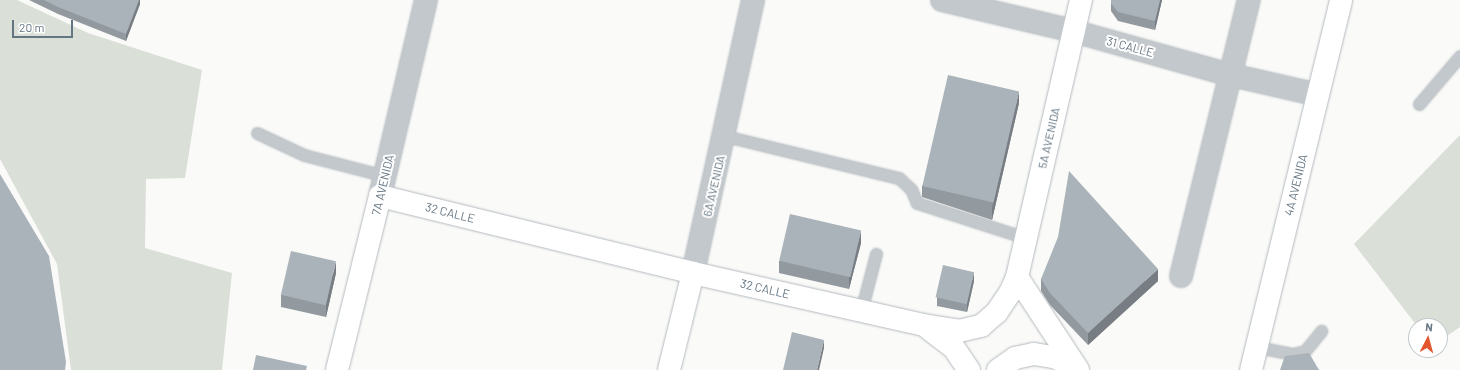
<!DOCTYPE html>
<style>
body{margin:0}
#map{position:relative;width:1460px;height:370px;overflow:hidden;background:#fafaf8;font-family:Barlow,sans-serif}
div>[style]{position:absolute}
.green>*{inset:0;background:#dadfd7}
.roads{filter:drop-shadow(0 0 1px #b3babf) drop-shadow(0 0 1px #b3babf)}
.lane>*{height:11px;margin:-5.5px;padding:0 5.5px;transform-origin:5.5px;border-radius:5.5px;background:#c3c8cc}
.street>*{height:22px;margin:-11px;padding:0 11px;transform-origin:11px;border-radius:11px;background:#c3c8cc}
.secondary>*{height:22px;margin:-11px;padding:0 11px;transform-origin:11px;border-radius:11px;background:#fff}
.wall>*{inset:0;background:#929a9f}
.shaded-wall>*{inset:0;background:#777d82}
.building>*{inset:0;background:#aab3b9;transform-origin:0 0}
span{translate:-50% -50%;white-space:nowrap;text-align:center;line-height:1.15;-webkit-text-stroke:4px #fff;paint-order:stroke}
.street-label{font-size:12px;color:#657683}
.north{position:absolute;left:1408px;top:318px;width:40px;height:40px;box-sizing:border-box;background:#fff;border:1px solid #c1c8cd;border-radius:50%;rotate:6deg;font-size:11px;font-weight:700;line-height:16px;text-align:center;color:#657683}
.north::after{content:'';display:block;margin:auto;width:14px;height:18px;background:#e4572e;clip-path:polygon(50% 0,100% 100%,50% 72%,0 100%)}
.scale{position:absolute;left:12px;top:20px;width:61px;height:18px;box-sizing:border-box;border:2px solid #657683;border-top:0;padding-left:5px;font-size:12px;line-height:14px;white-space:nowrap;color:#657683;-webkit-text-stroke:3px #fff;paint-order:stroke}
</style>
<div id="map">
<div class="green">
<i style="clip-path:polygon(0 0,17px 0,88px 33px,202px 70px,185px 178px,146px 179px,145px 248px,232px 273px,222px 370px,71px 370px,57px 264px,0 159px)"></i>
<i style="clip-path:polygon(1460px 135px,1460px 327px,1440px 341px,1440px 326px,1417px 326px,1354px 244px)"></i>
</div>
<div class="roads">
<div class="lane">
<i style="left:1419px;top:104px;width:63px;rotate:-49.5deg"></i>
<i style="left:257px;top:133px;width:52px;rotate:25.1deg"></i>
<i style="left:304px;top:155px;width:84px;rotate:14.5deg"></i>
<i style="left:725px;top:136px;width:179px;rotate:13.6deg"></i>
<i style="left:899px;top:178px;width:16px;rotate:43deg"></i>
<i style="left:911px;top:189px;width:15px;rotate:67deg"></i>
<i style="left:917px;top:203px;width:114px;rotate:17.8deg"></i>
<i style="left:861px;top:311px;width:59px;rotate:-75.3deg"></i>
<i style="left:1257px;top:347px;width:36px;rotate:11deg"></i>
<i style="left:1292px;top:354px;width:13px;rotate:-13deg"></i>
<i style="left:1305px;top:351px;width:26px;rotate:-51deg"></i>
</div>
<div class="street">
<i style="left:942px;top:0;width:135px;rotate:13.3deg"></i>
<i style="left:1073px;top:31px;width:164px;rotate:15.6deg"></i>
<i style="left:1231px;top:75px;width:89px;rotate:12.9deg"></i>
<i style="left:380px;top:196px;width:201px;rotate:-76.8deg"></i>
<i style="left:693px;top:273px;width:280px;rotate:-77.6deg"></i>
<i style="left:1181px;top:276px;width:284px;rotate:-76.2deg"></i>
</div>
<div class="secondary">
<i style="left:1017px;top:277px;width:111px;rotate:56.7deg"></i>
<i style="left:929px;top:329px;width:31px;rotate:37deg"></i>
<i style="left:954px;top:348px;width:27px;rotate:56deg"></i>
<i style="left:337px;top:370px;width:179px;rotate:-76.1deg"></i>
<i style="left:380px;top:196px;width:322px;rotate:13.8deg"></i>
<i style="left:693px;top:273px;width:236px;rotate:12.7deg"></i>
<i style="left:923px;top:325px;width:36px;rotate:9deg"></i>
<i style="left:959px;top:331px;width:23px;rotate:-13deg"></i>
<i style="left:981px;top:326px;width:21px;rotate:-41deg"></i>
<i style="left:997px;top:312px;width:23px;rotate:-56deg"></i>
<i style="left:1010px;top:293px;width:17px;rotate:-66deg"></i>
<i style="left:1017px;top:277px;width:284px;rotate:-77deg"></i>
<i style="left:669px;top:370px;width:100px;rotate:-76.1deg"></i>
<i style="left:998px;top:370px;width:21px;rotate:-35deg"></i>
<i style="left:1015px;top:358px;width:19px;rotate:-12deg"></i>
<i style="left:1034px;top:354px;width:20px;rotate:9deg"></i>
<i style="left:1054px;top:357px;width:23px;rotate:25deg"></i>
<i style="left:1251px;top:370px;width:381px;rotate:-76.3deg"></i>
</div>
</div>
<div class="wall">
<i style="clip-path:polygon(29px 0,140px 0,140px 4px,126px 41px,58px 14px)"></i>
<i style="clip-path:polygon(1162px 0,1155px 30px,1118px 21px,1111px 11px,1111px 3px)"></i>
<i style="clip-path:polygon(1019px 103px,992px 220px,922px 197px,922px 186px)"></i>
<i style="clip-path:polygon(861px 243px,849px 289px,779px 273px,779px 261px)"></i>
<i style="clip-path:polygon(336px 273px,326px 317px,281px 307px,281px 295px)"></i>
<i style="clip-path:polygon(1041px 279px,1158px 281px,1088px 345px,1050px 305px,1041px 291px)"></i>
<i style="clip-path:polygon(974px 281px,967px 312px,937px 306px,937px 297px)"></i>
</div>
<div class="shaded-wall">
<i style="clip-path:polygon(139px 0,140px 0,140px 4px,126px 41px,126px 34px)"></i>
<i style="clip-path:polygon(1160px 0,1162px 0,1155px 30px,1155px 21px)"></i>
<i style="clip-path:polygon(1019px 91px,1019px 103px,992px 220px,992px 208px)"></i>
<i style="clip-path:polygon(861px 231px,861px 243px,849px 289px,849px 277px)"></i>
<i style="clip-path:polygon(336px 261px,336px 273px,326px 317px,326px 305px)"></i>
<i style="clip-path:polygon(1158px 269px,1158px 281px,1088px 345px,1088px 333px)"></i>
<i style="clip-path:polygon(974px 272px,974px 281px,967px 312px,967px 303px)"></i>
<i style="clip-path:polygon(824px 340px,824px 348px,819px 370px,817px 370px)"></i>
</div>
<div class="building">
<i style="clip-path:polygon(44px 0,139px 0,126px 34px,58px 7px)"></i>
<i style="clip-path:polygon(1111px 0,1160px 0,1155px 21px,1118px 12px,1111px 3px)"></i>
<i style="left:948px;top:75px;width:73px;height:114px;rotate:13deg"></i>
<i style="clip-path:polygon(1069px 171px,1158px 269px,1088px 333px,1050px 293px,1041px 279px,1058px 237px)"></i>
<i style="clip-path:polygon(0 174px,49px 256px,66px 362px,65px 370px,0 370px)"></i>
<i style="left:790px;top:214px;width:73px;height:48px;rotate:13deg"></i>
<i style="left:291px;top:251px;width:46px;height:45px;rotate:13deg"></i>
<i style="left:943px;top:265px;width:32px;height:33px;rotate:13deg"></i>
<i style="clip-path:polygon(792px 332px,824px 340px,817px 370px,783px 370px)"></i>
<i style="clip-path:polygon(1309px 353px,1319px 370px,1280px 370px,1285px 356px)"></i>
<i style="clip-path:polygon(256px 355px,307px 366px,306px 370px,253px 370px)"></i>
</div>
<div class="street-label">
<span style="left:1130px;top:47px;rotate:15deg">31 CALLE</span>
<span style="left:1049px;top:138px;rotate:-77deg">5A AVENIDA</span>
<span style="left:383px;top:185px;rotate:-77deg">7A AVENIDA</span>
<span style="left:1296px;top:185px;rotate:-76deg">4A AVENIDA</span>
<span style="left:714px;top:186px;rotate:-77deg">6A AVENIDA</span>
<span style="left:450px;top:213px;rotate:14deg">32 CALLE</span>
<span style="left:765px;top:289px;rotate:13deg">32 CALLE</span>
</div>
<div class="north">N</div>
<div class="scale">20 m</div>
</div>
